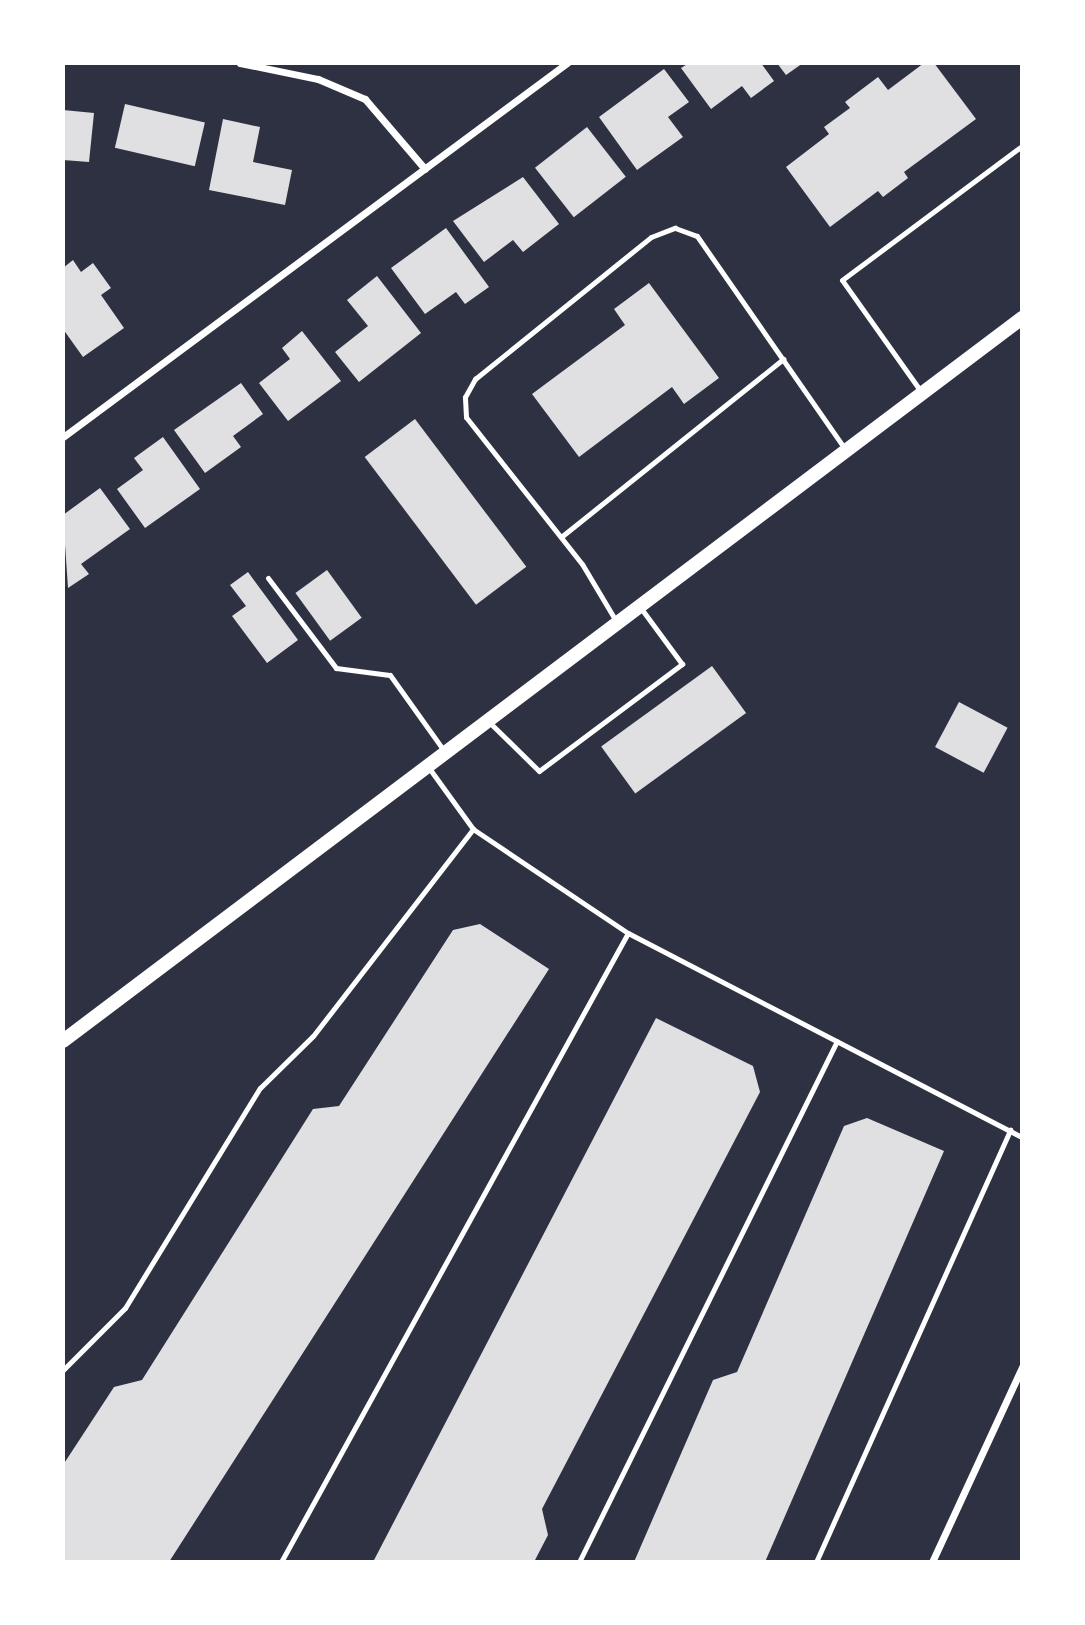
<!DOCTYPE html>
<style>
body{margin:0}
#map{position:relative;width:1085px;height:1625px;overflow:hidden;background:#2d3142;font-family:Montserrat,sans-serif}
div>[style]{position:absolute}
.building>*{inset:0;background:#e0e0e3;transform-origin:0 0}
.service>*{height:5px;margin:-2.5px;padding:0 2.5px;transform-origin:2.5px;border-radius:2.5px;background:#fff}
.minor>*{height:7px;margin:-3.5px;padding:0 3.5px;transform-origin:3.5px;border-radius:3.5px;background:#fff}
.secondary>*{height:14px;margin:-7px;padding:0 7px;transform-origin:7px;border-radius:7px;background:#fff}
span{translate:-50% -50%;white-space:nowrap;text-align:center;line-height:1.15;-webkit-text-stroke:5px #fff;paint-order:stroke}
.frame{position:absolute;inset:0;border:65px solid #fff;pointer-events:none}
</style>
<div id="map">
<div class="building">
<i style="clip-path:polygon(689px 63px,761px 63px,774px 81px,751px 98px,742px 86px,711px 109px,681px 68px)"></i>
<i style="clip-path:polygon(777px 63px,803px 63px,786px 75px)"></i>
<i style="clip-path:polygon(924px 63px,934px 63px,976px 119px,904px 172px,908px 178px,883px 197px,878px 191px,830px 227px,786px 167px,829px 134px,824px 127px,850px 108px,845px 102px,878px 77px,888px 90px)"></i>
<i style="clip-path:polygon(664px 69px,689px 102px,668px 117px,683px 137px,637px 170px,599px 117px)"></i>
<i style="left:125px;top:104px;width:82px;height:45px;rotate:13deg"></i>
<i style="clip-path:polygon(63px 110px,94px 113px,89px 162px,63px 160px)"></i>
<i style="clip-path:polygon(223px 119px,260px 127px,253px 162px,292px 170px,285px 205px,209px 190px)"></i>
<i style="left:587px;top:127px;width:63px;height:66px;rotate:52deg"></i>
<i style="clip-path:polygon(523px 177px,559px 224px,523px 252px,513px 240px,484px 262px,453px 221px)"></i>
<i style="clip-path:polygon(446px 228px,489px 287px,465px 304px,456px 292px,425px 314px,391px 268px)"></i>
<i style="clip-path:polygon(73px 260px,81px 272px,93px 263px,111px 288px,101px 295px,124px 328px,83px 357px,63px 329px,63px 268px)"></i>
<i style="clip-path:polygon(377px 276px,421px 333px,359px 382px,335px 352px,368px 326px,347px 300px)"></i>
<i style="clip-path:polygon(649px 283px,719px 378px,684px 404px,672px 387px,579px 457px,532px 394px,625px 325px,614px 309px)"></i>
<i style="clip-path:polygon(302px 331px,341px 381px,288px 421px,259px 383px,290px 359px,282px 348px)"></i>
<i style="clip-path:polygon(241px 383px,263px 414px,233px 436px,241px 447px,205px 473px,174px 430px)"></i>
<i style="left:415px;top:419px;width:185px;height:63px;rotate:53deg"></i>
<i style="clip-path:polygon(163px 437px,200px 489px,145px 528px,117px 489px,143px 470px,134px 458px)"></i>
<i style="clip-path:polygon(100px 488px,130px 529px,81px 564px,89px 574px,68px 588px,63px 515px)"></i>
<i style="left:327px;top:570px;width:59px;height:39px;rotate:54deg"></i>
<i style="clip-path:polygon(248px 572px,298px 640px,267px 663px,232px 616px,246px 606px,230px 585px)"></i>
<i style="left:712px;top:666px;width:58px;height:137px;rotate:54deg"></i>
<i style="left:959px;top:702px;width:55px;height:51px;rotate:28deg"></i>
<i style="clip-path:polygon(480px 924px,549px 969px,169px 1562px,63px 1562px,63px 1465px,114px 1387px,142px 1380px,313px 1109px,339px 1106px,453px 930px)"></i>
<i style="clip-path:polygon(656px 1018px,753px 1066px,760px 1092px,542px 1509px,548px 1535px,534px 1562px,373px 1562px)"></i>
<i style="clip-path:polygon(867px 1118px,944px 1151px,765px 1562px,634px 1562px,713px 1380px,737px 1372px,844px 1126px)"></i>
</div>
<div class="service">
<i style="left:922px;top:393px;width:138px;rotate:-125.3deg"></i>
<i style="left:842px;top:280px;width:224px;rotate:-36.7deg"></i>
<i style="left:561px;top:537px;width:285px;rotate:-38.7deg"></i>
<i style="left:268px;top:578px;width:113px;rotate:52.9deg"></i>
<i style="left:336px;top:668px;width:54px;rotate:7.4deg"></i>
<i style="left:390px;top:675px;width:95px;rotate:54.5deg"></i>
<i style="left:616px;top:621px;width:66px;rotate:-120.8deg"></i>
<i style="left:582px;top:564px;width:187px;rotate:-128.3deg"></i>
<i style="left:466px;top:417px;width:20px;rotate:-93deg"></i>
<i style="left:465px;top:397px;width:21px;rotate:-61deg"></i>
<i style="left:475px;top:379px;width:226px;rotate:-38.9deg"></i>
<i style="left:651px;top:237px;width:26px;rotate:-21deg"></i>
<i style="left:675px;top:228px;width:23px;rotate:20deg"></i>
<i style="left:697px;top:236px;width:261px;rotate:55.2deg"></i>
<i style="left:489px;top:722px;width:70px;rotate:44.4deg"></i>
<i style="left:539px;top:771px;width:179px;rotate:-36.8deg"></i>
<i style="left:682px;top:664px;width:71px;rotate:-126.4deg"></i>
<i style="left:429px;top:768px;width:75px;rotate:54.2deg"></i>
<i style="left:473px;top:829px;width:187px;rotate:33.9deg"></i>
<i style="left:628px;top:933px;width:444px;rotate:27.4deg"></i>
<i style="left:63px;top:1370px;width:88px;rotate:-45deg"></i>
<i style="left:125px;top:1308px;width:258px;rotate:-58.5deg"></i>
<i style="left:260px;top:1088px;width:74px;rotate:-44.5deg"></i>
<i style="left:313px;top:1036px;width:262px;rotate:-52.3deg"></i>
<i style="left:281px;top:1562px;width:718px;rotate:-61.12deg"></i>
<i style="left:579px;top:1562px;width:581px;rotate:-63.66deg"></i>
<i style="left:816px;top:1562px;width:474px;rotate:-65.8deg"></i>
</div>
<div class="minor">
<i style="left:240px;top:63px;width:80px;rotate:11.6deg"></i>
<i style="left:318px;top:79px;width:51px;rotate:23.1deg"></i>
<i style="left:365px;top:99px;width:92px;rotate:49.4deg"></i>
<i style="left:63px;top:437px;width:628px;rotate:-36.58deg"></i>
<i style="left:932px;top:1562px;width:215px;rotate:-65.2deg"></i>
</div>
<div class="secondary">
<i style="left:63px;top:1041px;width:1201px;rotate:-37.01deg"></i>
</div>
<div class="frame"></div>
</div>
